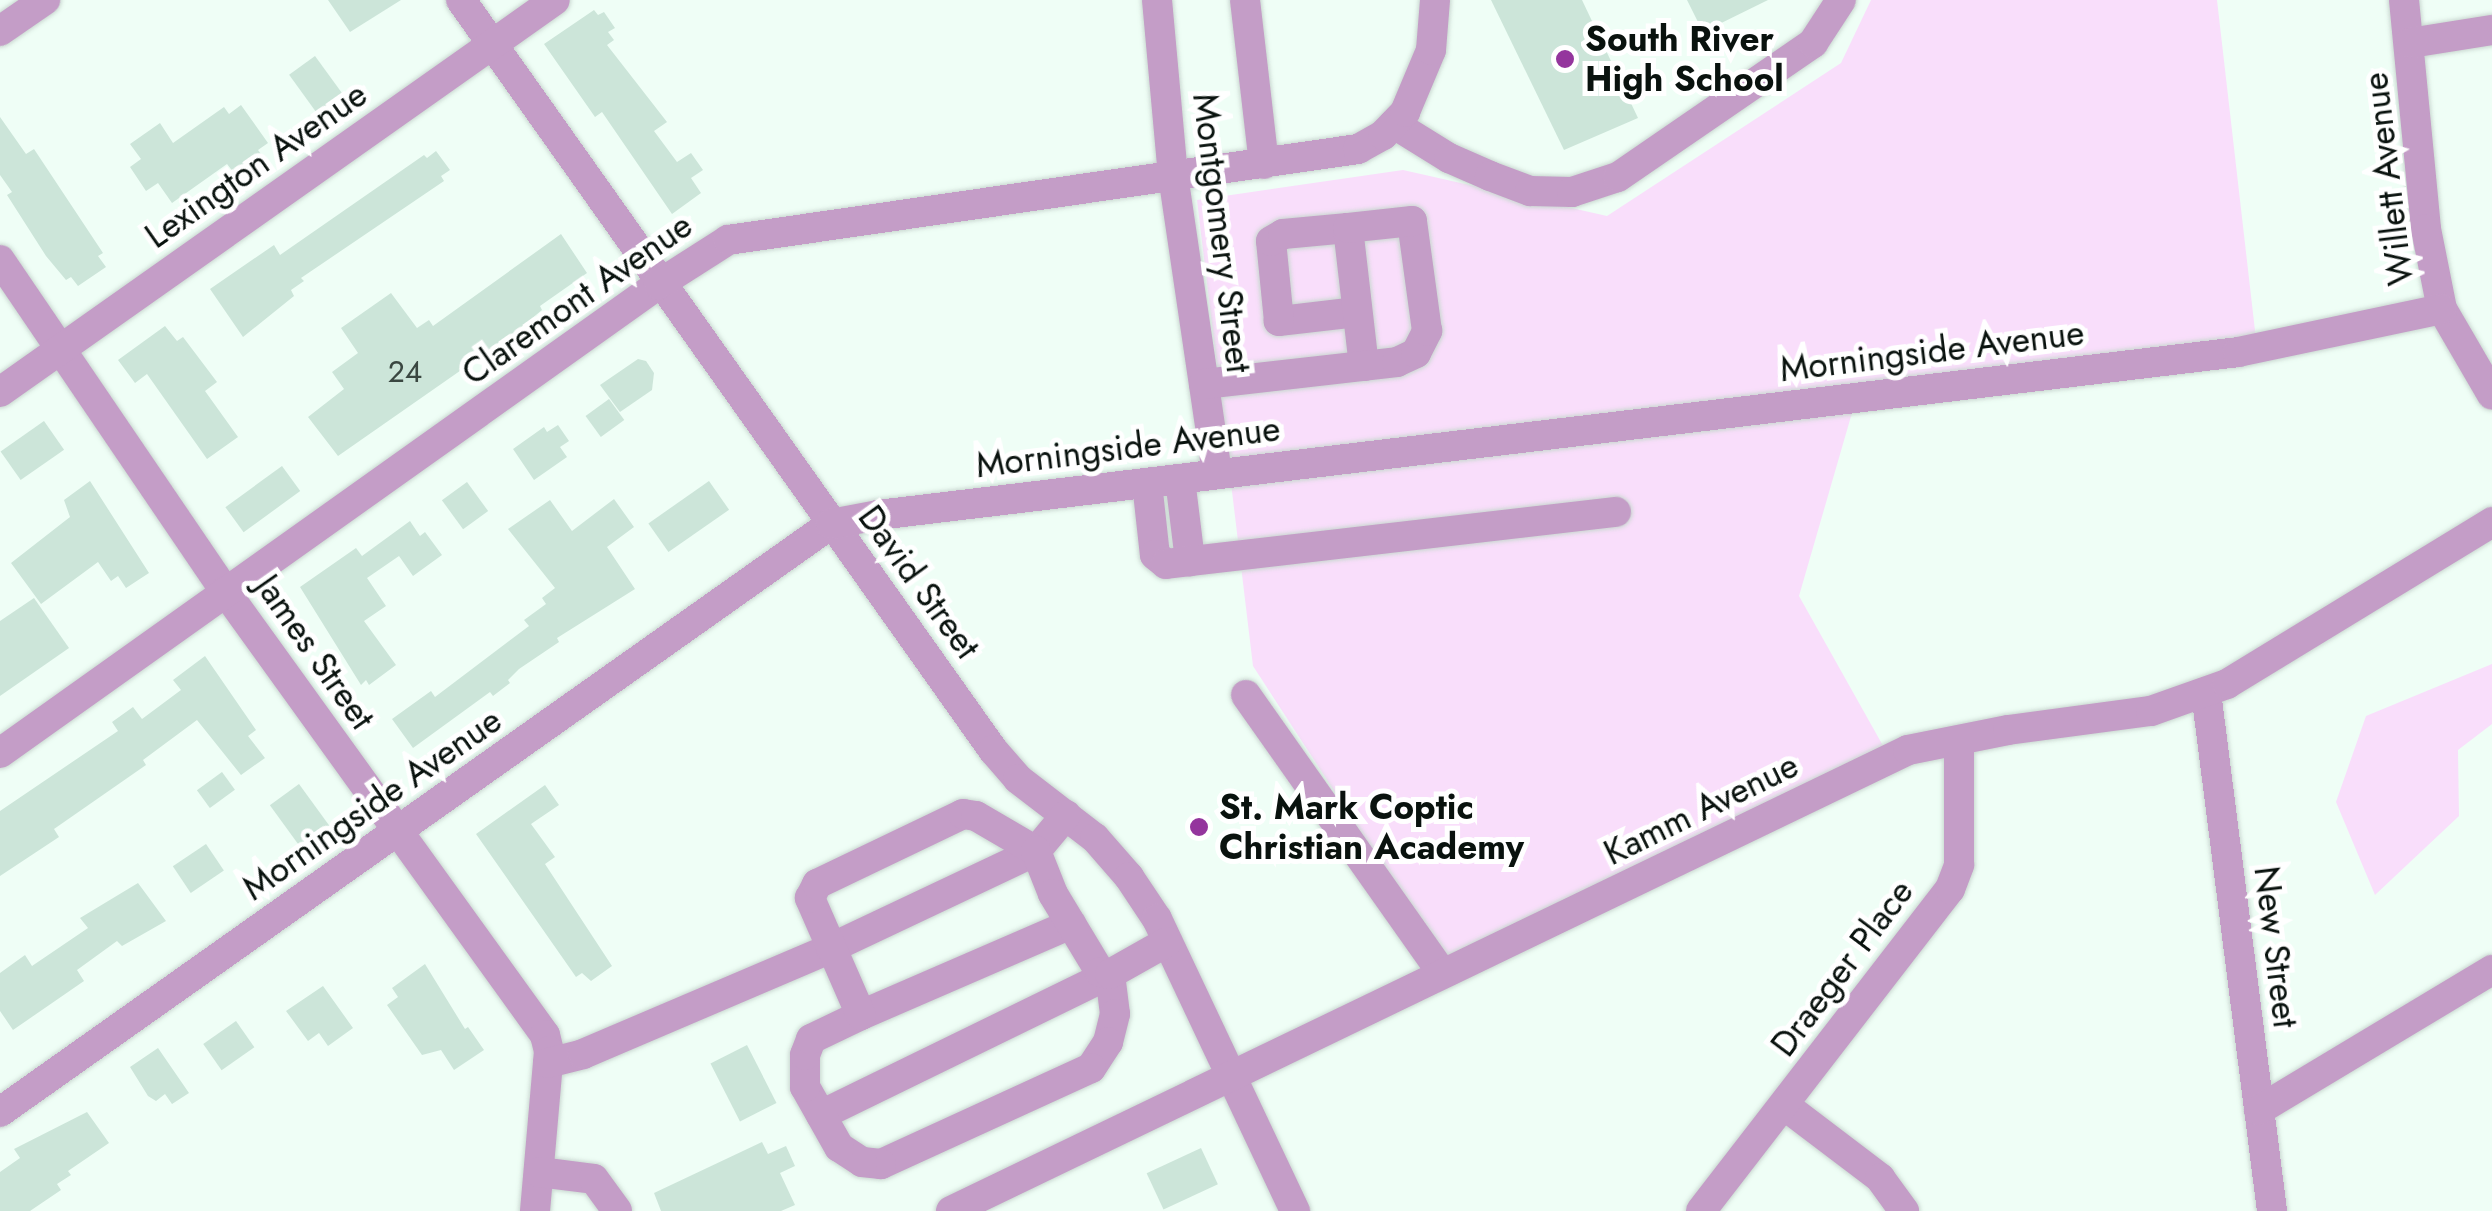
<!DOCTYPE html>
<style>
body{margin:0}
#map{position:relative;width:2492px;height:1211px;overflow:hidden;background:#effef6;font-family:Jost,sans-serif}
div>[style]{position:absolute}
.green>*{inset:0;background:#f9defb}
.building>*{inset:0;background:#cce5d9;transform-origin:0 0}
.roads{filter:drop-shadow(0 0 2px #cad8d1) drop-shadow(0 0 2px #cad8d1)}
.minor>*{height:30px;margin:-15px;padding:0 15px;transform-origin:15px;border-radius:15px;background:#c49dc7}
.dots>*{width:28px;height:28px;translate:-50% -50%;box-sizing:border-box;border:5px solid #fff;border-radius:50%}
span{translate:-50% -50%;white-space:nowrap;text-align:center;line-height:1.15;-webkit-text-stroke:10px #fff;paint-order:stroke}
.number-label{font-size:30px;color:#3a4741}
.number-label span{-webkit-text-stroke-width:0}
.poi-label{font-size:35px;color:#09120e;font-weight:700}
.left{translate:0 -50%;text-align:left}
.street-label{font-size:35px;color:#09120e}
</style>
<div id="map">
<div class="green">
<i style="clip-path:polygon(1871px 0,2217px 0,2257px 348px,1856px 399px,1799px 596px,1891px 760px,1451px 971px,1253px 666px,1197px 200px,1403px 170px,1607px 216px,1841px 63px)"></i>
<i style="clip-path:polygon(2492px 664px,2492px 724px,2458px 750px,2459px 816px,2375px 895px,2336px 802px,2366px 716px)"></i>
</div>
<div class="building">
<i style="clip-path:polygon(328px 0,401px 0,350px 32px)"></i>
<i style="clip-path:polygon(1491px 0,1582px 0,1638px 118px,1564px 150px)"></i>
<i style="clip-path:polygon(1687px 0,1768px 0,1703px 32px)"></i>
<i style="clip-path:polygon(594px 10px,598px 15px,604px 12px,615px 28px,608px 32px,614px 40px,607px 45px,667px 122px,654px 131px,677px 162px,691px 153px,703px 170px,691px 178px,701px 193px,672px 214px,602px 112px,595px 117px,544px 44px)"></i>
<i style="left:315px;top:56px;width:48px;height:32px;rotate:54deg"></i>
<i style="clip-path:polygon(241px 105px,268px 143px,258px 150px,261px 154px,234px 173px,227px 164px,172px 203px,158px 183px,146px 191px,130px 167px,141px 159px,130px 144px,160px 123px,173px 143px,224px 107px,229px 114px)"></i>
<i style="clip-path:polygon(0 117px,26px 154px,34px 149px,103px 253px,98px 256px,106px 267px,78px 286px,71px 277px,66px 280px,46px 256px,7px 195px,12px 192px,0 175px)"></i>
<i style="clip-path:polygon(436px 151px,450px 170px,441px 176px,444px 181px,301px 278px,304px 281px,291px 290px,294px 296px,243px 337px,210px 289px,274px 245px,280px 255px,424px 155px,427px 158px)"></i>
<i style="clip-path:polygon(561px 234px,587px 273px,540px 306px,542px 310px,513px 334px,338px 456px,308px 417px,344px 389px,332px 372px,358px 353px,341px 328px,391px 293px,417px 328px,429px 320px,433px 326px)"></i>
<i style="clip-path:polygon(165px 326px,177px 341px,183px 337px,217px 382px,205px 391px,238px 437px,207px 459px,147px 374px,135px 383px,118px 360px)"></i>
<i style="clip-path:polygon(638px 359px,646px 361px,654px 373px,652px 390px,620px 412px,600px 385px)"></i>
<i style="left:609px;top:399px;width:26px;height:29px;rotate:54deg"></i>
<i style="left:44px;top:421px;width:35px;height:53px;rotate:55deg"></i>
<i style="clip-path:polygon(558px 425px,569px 441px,560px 447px,567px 457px,534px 480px,513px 449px,544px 427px,547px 432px)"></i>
<i style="left:282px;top:466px;width:31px;height:70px;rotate:54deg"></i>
<i style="clip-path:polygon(90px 481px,149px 573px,126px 588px,118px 576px,111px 581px,98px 562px,41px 604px,11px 563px,70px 517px,64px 500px)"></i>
<i style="left:709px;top:481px;width:35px;height:74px;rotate:55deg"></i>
<i style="left:467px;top:482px;width:36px;height:31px;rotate:54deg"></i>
<i style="clip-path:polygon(614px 499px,634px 527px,607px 547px,635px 589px,557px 638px,559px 642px,519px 669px,508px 680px,510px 683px,493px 696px,490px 692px,413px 748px,392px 719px,431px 691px,435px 697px,529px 626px,524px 620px,546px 604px,542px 598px,555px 588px,508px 529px,550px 500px,572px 531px)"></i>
<i style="clip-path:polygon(410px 521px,420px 536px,425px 532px,442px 555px,413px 576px,399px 556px,367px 578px,386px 606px,364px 621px,396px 665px,369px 685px,366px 680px,361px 685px,300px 587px,356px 548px,362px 556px)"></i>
<i style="clip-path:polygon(34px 598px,69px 648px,0 696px,0 621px)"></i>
<i style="clip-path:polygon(205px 656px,256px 730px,248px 736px,265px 758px,241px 775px,197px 720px,143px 760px,146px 765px,54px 829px,59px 837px,0 876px,0 811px,118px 731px,112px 722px,133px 707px,142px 719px,181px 690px,173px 680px)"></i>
<i style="left:222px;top:772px;width:22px;height:31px;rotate:54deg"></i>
<i style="left:299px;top:784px;width:52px;height:36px;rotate:54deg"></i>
<i style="clip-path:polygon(545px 785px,559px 805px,531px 824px,555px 857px,545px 864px,612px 966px,591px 981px,582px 973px,576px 977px,476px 834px)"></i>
<i style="left:206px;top:844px;width:32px;height:40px;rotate:56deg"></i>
<i style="clip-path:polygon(138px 883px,166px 921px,122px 946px,117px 941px,77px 970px,84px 981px,13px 1030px,0 1011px,0 973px,25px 955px,32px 966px,88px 928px,80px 918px)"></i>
<i style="clip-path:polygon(425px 964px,465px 1029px,468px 1027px,484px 1050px,454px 1070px,441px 1050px,422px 1055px,387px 1005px,398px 997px,392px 988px)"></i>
<i style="clip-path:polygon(323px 986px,353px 1028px,328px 1046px,319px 1033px,308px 1041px,286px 1011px)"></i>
<i style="left:236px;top:1021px;width:32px;height:40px;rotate:55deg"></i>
<i style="left:747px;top:1045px;width:65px;height:41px;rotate:63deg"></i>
<i style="clip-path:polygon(158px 1048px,189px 1093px,172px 1104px,165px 1094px,156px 1101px,148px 1096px,130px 1067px)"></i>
<i style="clip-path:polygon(87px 1112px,109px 1143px,68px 1171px,71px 1175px,57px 1184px,61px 1190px,30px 1211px,0 1211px,0 1172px,20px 1158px,14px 1149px)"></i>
<i style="clip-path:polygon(762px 1142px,768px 1154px,786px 1146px,795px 1166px,780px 1173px,795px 1205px,781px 1211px,661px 1211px,654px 1193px)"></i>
<i style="left:1201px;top:1148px;width:40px;height:60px;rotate:65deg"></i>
</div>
<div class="roads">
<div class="minor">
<i style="left:461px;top:0;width:920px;rotate:54.65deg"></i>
<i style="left:993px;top:750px;width:38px;rotate:49deg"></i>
<i style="left:1018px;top:779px;width:97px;rotate:37.5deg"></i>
<i style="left:1095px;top:838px;width:52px;rotate:48.9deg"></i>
<i style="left:1129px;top:877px;width:50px;rotate:56.3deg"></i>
<i style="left:1157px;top:919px;width:323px;rotate:64.7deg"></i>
<i style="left:1157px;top:0;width:176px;rotate:84.8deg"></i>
<i style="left:1173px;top:175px;width:302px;rotate:81.6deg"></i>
<i style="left:1245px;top:0;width:165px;rotate:83.4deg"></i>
<i style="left:2404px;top:0;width:230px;rotate:84.5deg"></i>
<i style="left:2426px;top:229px;width:82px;rotate:78.7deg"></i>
<i style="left:2442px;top:309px;width:99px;rotate:59.8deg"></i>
<i style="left:0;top:31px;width:55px;rotate:-34.6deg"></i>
<i style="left:2410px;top:43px;width:83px;rotate:-9deg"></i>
<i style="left:1394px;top:124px;width:65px;rotate:31.7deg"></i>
<i style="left:1449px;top:158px;width:45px;rotate:23.7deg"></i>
<i style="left:1490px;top:176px;width:43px;rotate:20.6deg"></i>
<i style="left:1530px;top:191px;width:42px;rotate:1.4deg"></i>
<i style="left:1572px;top:192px;width:48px;rotate:-18.1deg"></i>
<i style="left:1618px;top:177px;width:237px;rotate:-34.5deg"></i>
<i style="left:1813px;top:43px;width:51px;rotate:-56.9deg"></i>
<i style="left:0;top:260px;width:400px;rotate:55.8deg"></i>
<i style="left:225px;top:591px;width:547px;rotate:54.22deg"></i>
<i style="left:545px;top:1035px;width:16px;rotate:76deg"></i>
<i style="left:549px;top:1051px;width:161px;rotate:95deg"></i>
<i style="left:1357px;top:312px;width:79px;rotate:173.4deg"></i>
<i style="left:1279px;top:321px;width:80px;rotate:-95.7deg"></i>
<i style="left:1271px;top:241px;width:14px;rotate:-30deg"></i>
<i style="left:1283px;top:234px;width:65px;rotate:-5.3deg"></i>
<i style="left:1348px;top:228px;width:139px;rotate:83.4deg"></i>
<i style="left:1204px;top:384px;width:194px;rotate:-6.5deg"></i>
<i style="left:1397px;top:362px;width:21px;rotate:-25deg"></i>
<i style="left:1416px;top:353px;width:25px;rotate:-63deg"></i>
<i style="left:1427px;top:331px;width:111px;rotate:-97.8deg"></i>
<i style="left:1412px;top:221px;width:64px;rotate:173.8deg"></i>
<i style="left:0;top:392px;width:679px;rotate:-35.23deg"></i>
<i style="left:1180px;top:479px;width:83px;rotate:83deg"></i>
<i style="left:1147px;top:483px;width:72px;rotate:83.7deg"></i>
<i style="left:1155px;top:555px;width:14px;rotate:39deg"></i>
<i style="left:1166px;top:564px;width:453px;rotate:-6.6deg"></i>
<i style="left:2206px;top:692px;width:523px;rotate:82.75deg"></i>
<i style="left:1246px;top:695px;width:340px;rotate:54.8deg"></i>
<i style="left:0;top:753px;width:809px;rotate:-35.44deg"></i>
<i style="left:659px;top:284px;width:82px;rotate:-32.5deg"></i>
<i style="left:728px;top:240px;width:637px;rotate:-8.22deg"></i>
<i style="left:1358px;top:149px;width:29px;rotate:-29deg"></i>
<i style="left:1383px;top:135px;width:32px;rotate:-46deg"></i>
<i style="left:1405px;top:112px;width:67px;rotate:-67.2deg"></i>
<i style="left:1431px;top:50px;width:50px;rotate:-85.4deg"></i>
<i style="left:861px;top:1015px;width:229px;rotate:-23.4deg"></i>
<i style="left:548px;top:1063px;width:36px;rotate:-14deg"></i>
<i style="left:583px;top:1054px;width:270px;rotate:-23.1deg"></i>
<i style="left:831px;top:948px;width:227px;rotate:-25.3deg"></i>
<i style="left:1036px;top:851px;width:47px;rotate:-50.2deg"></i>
<i style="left:1784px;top:1105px;width:121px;rotate:37.2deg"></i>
<i style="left:1880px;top:1178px;width:41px;rotate:54deg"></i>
<i style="left:2259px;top:1110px;width:272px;rotate:-31deg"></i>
<i style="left:0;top:1112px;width:1018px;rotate:-35.28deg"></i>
<i style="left:831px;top:524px;width:48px;rotate:-10.8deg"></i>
<i style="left:878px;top:515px;width:1370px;rotate:-6.83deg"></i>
<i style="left:2238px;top:352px;width:208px;rotate:-11.9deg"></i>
<i style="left:821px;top:1115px;width:322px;rotate:-26deg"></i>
<i style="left:1110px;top:974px;width:40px;rotate:82.9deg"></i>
<i style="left:1115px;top:1014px;width:29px;rotate:104deg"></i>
<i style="left:1108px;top:1042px;width:31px;rotate:123deg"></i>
<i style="left:1091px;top:1068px;width:231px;rotate:155.4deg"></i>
<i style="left:881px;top:1164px;width:19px;rotate:-174deg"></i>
<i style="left:862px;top:1162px;width:27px;rotate:-147deg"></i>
<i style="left:839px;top:1147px;width:69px;rotate:-119.5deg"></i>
<i style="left:805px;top:1087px;width:32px;rotate:-90deg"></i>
<i style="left:805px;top:1055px;width:17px;rotate:-69deg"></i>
<i style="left:811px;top:1039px;width:55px;rotate:-25.6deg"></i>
<i style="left:861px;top:1015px;width:128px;rotate:-113.6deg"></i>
<i style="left:810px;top:898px;width:16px;rotate:-63deg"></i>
<i style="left:817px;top:884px;width:162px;rotate:-25.6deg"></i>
<i style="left:963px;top:814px;width:13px;rotate:9deg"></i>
<i style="left:976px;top:816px;width:69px;rotate:30.3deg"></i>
<i style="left:1036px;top:851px;width:46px;rotate:68.4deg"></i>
<i style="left:1053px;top:894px;width:91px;rotate:58.9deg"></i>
<i style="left:1100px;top:972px;width:10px;rotate:11deg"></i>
<i style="left:1110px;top:974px;width:65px;rotate:-29.3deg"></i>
<i style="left:539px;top:1172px;width:55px;rotate:7.3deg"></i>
<i style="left:594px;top:1179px;width:39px;rotate:54deg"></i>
<i style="left:951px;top:1211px;width:1062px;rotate:-25.72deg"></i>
<i style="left:1908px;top:750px;width:102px;rotate:-11.3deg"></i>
<i style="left:2008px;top:730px;width:144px;rotate:-7.6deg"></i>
<i style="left:2151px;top:711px;width:81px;rotate:-19.6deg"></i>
<i style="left:2227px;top:684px;width:311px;rotate:-31.4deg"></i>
<i style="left:1701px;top:1211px;width:407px;rotate:-52.3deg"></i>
<i style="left:1950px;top:889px;width:26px;rotate:-69deg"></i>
<i style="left:1959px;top:865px;width:124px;rotate:-90deg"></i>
</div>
</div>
<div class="dots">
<i style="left:1565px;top:59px;background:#94359d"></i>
<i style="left:1199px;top:827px;background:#94359d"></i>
</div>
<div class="number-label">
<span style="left:405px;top:372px">24</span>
</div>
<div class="poi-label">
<span class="left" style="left:1585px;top:59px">South River<br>High School</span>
<span class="left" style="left:1219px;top:827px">St. Mark Coptic<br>Christian Academy</span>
</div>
<div class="street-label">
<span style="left:256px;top:165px;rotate:-35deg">Lexington Avenue</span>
<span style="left:2388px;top:179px;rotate:-97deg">Willett Avenue</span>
<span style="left:1222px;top:233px;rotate:83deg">Montgomery Street</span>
<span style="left:577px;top:299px;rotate:-35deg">Claremont Avenue</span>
<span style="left:1932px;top:351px;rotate:-7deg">Morningside Avenue</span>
<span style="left:1128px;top:447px;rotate:-7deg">Morningside Avenue</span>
<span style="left:919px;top:582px;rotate:54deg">David Street</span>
<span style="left:315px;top:652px;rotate:55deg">James Street</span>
<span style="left:372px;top:804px;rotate:-35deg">Morningside Avenue</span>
<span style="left:1701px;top:809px;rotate:-26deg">Kamm Avenue</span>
<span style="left:2276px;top:947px;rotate:83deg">New Street</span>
<span style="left:1842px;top:968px;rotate:-53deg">Draeger Place</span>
</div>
</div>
